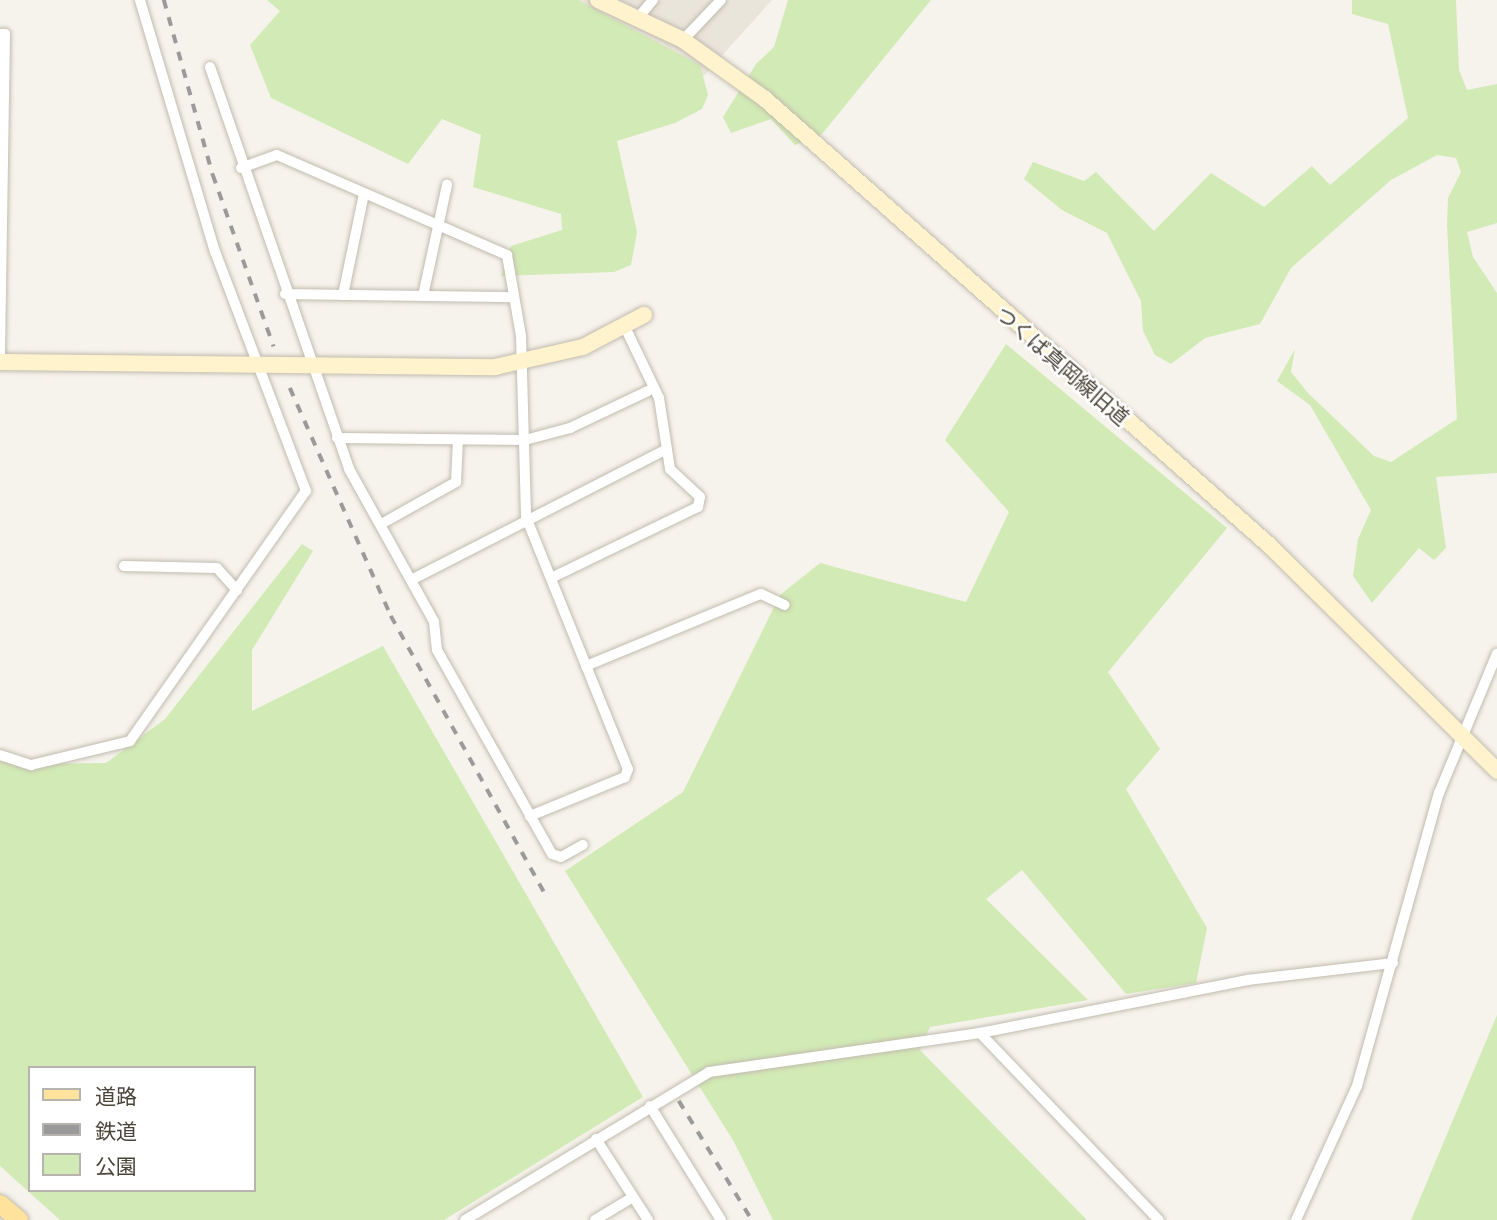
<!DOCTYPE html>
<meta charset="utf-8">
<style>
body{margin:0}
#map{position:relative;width:1497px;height:1220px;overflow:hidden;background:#f6f3ec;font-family:"Fira Sans","Noto Sans JP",sans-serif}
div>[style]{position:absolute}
.residential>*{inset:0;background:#eae5da}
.green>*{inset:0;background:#d2eab5}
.roads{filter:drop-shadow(0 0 2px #c2bbae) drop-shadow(0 0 2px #c2bbae)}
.street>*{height:10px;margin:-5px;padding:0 5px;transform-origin:5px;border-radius:5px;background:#fff}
.secondary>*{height:16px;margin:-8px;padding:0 8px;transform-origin:8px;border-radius:8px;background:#fff3cd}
.primary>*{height:18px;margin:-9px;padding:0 9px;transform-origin:9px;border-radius:9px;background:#ffe39c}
.rail>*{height:3.5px;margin-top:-1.75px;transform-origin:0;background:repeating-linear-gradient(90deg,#9a9a9a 0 9px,transparent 0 18px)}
span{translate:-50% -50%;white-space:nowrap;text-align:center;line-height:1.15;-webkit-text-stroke:5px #fff;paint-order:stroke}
.street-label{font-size:21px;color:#4b4439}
.legend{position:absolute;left:28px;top:1066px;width:228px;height:126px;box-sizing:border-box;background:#fff;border:2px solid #b7b4b0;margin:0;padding:9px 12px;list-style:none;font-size:21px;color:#4b4439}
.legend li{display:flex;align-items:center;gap:14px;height:35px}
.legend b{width:35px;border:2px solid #b7b4b0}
</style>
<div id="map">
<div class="residential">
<i style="clip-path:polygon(571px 0,772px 0,700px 80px)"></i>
</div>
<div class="green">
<i style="clip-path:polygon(267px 0,578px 0,700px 65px,708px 95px,702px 109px,675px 123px,617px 141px,637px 232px,631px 265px,614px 272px,501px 276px,511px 246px,562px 230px,561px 214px,473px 187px,481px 135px,442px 119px,408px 164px,271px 98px,250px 45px,280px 11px)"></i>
<i style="clip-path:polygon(788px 0,931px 0,822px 134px,795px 145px,771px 119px,731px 133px,723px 117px,756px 64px,774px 47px)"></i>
<i style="clip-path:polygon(1352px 0,1456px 0,1459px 70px,1467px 90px,1497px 84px,1497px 223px,1467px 232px,1473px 257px,1497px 293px,1497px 473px,1436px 477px,1446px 548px,1434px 560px,1419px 548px,1372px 603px,1353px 576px,1358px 539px,1371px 510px,1310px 405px,1277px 381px,1295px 349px,1291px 372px,1308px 393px,1374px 456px,1391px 462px,1457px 419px,1447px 225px,1448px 198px,1461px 172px,1456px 158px,1437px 155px,1391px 180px,1291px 268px,1260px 324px,1205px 338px,1171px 364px,1155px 355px,1143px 331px,1141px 301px,1107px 233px,1062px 210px,1024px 179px,1033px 162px,1084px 181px,1096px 172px,1154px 231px,1211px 173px,1264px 207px,1312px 166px,1330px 185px,1408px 118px,1388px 24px,1352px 14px)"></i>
<i style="clip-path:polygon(1006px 344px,1227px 528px,1108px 672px,1160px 749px,1126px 789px,1207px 928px,1196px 983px,1126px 994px,1022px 870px,986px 899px,1088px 1000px,930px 1027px,920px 1050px,1087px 1220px,773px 1220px,734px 1142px,565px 871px,683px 792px,780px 595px,820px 563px,966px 602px,1009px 512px,945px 440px)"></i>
<i style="clip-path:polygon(evenodd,302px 544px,313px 551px,252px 650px,252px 711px,383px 646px,643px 1097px,444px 1220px,60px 1220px,0 1166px,0 756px,16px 764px,106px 763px,165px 719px,302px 544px,30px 1068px,254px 1068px,254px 1190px,30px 1190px,30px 1068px)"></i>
<i style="clip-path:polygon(1497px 1015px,1497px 1220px,1411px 1220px)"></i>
</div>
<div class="roads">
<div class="street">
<i style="left:637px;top:19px;width:25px;rotate:-50deg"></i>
<i style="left:0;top:34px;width:5px"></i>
<i style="left:5px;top:34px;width:330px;rotate:90.9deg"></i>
<i style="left:683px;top:40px;width:55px;rotate:-46.5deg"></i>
<i style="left:210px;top:67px;width:425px;rotate:70.9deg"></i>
<i style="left:349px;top:469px;width:175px;rotate:60.9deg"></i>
<i style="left:434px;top:622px;width:28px;rotate:84deg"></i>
<i style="left:437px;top:650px;width:234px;rotate:60.6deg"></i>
<i style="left:552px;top:854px;width:9px;rotate:18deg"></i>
<i style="left:561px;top:857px;width:25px;rotate:-29deg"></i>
<i style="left:241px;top:168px;width:38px;rotate:-20deg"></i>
<i style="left:277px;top:155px;width:251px;rotate:23.5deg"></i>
<i style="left:507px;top:255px;width:82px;rotate:80.2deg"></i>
<i style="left:521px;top:336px;width:181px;rotate:88.4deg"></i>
<i style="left:526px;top:517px;width:272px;rotate:68deg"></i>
<i style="left:628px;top:769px;width:9px;rotate:111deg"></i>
<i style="left:625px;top:777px;width:103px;rotate:157.7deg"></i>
<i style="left:285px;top:294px;width:229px;rotate:0.8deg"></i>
<i style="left:343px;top:295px;width:103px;rotate:-78.3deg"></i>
<i style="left:423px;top:296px;width:114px;rotate:-77.8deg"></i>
<i style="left:337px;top:438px;width:188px;rotate:0.6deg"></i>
<i style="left:525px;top:440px;width:47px;rotate:-14.9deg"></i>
<i style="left:570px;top:428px;width:86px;rotate:-25.4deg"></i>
<i style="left:383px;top:523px;width:84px;rotate:-29.3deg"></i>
<i style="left:456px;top:482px;width:42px;rotate:-87.3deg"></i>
<i style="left:124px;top:566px;width:93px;rotate:1.2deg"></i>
<i style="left:217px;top:568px;width:30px;rotate:48deg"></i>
<i style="left:551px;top:578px;width:163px;rotate:-25.8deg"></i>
<i style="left:698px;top:507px;width:10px;rotate:-79deg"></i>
<i style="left:700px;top:497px;width:41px;rotate:-137deg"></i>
<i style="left:670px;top:469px;width:72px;rotate:-98.8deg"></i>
<i style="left:659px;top:398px;width:79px;rotate:-115.6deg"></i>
<i style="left:413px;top:579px;width:285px;rotate:-27.1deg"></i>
<i style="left:586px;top:666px;width:189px;rotate:-22.4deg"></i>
<i style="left:761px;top:594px;width:26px;rotate:25deg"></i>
<i style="left:0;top:755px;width:33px;rotate:18deg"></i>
<i style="left:31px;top:765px;width:102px;rotate:-13.6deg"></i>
<i style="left:130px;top:741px;width:306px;rotate:-54.9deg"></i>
<i style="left:306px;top:491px;width:256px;rotate:-110.8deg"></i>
<i style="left:215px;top:252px;width:263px;rotate:-106.6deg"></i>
<i style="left:980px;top:1033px;width:259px;rotate:46.3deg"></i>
<i style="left:650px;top:1106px;width:134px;rotate:58.1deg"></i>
<i style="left:596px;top:1139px;width:96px;rotate:57.3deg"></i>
<i style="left:465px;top:1220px;width:285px;rotate:-31.2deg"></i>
<i style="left:709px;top:1072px;width:274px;rotate:-8.2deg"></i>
<i style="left:980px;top:1033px;width:273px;rotate:-11.2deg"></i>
<i style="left:1248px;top:980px;width:146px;rotate:-6.7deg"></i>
<i style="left:595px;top:1220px;width:44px;rotate:-31.2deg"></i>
<i style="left:1296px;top:1220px;width:147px;rotate:-65.5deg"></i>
<i style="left:1357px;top:1086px;width:304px;rotate:-74.4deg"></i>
<i style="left:1439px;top:793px;width:151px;rotate:-67.4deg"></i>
</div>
<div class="secondary">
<i style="left:598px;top:0;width:94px;rotate:25.2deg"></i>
<i style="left:683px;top:40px;width:101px;rotate:35.7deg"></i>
<i style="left:765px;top:99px;width:673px;rotate:41.51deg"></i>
<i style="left:1269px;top:545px;width:321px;rotate:44.7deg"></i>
<i style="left:0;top:362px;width:495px;rotate:0.6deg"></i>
<i style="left:495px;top:367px;width:90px;rotate:-12.8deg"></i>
<i style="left:583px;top:347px;width:69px;rotate:-27.7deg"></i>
</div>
<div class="primary">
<i style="left:0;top:1204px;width:25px;rotate:40deg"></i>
</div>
</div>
<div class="rail">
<i style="left:164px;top:0;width:182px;rotate:74.4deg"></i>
<i style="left:213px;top:175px;width:182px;rotate:70.5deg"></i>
<i style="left:290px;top:388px;width:249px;rotate:66.1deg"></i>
<i style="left:391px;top:616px;width:320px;rotate:61deg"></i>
<i style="left:679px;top:1101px;width:140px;rotate:58.5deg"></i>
</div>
<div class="street-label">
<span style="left:1062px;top:366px;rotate:41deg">つくば真岡線旧道</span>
</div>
<ul class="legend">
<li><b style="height:9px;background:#ffe39c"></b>道路</li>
<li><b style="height:9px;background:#9a9a9a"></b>鉄道</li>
<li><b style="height:19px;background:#d2eab5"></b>公園</li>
</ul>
</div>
